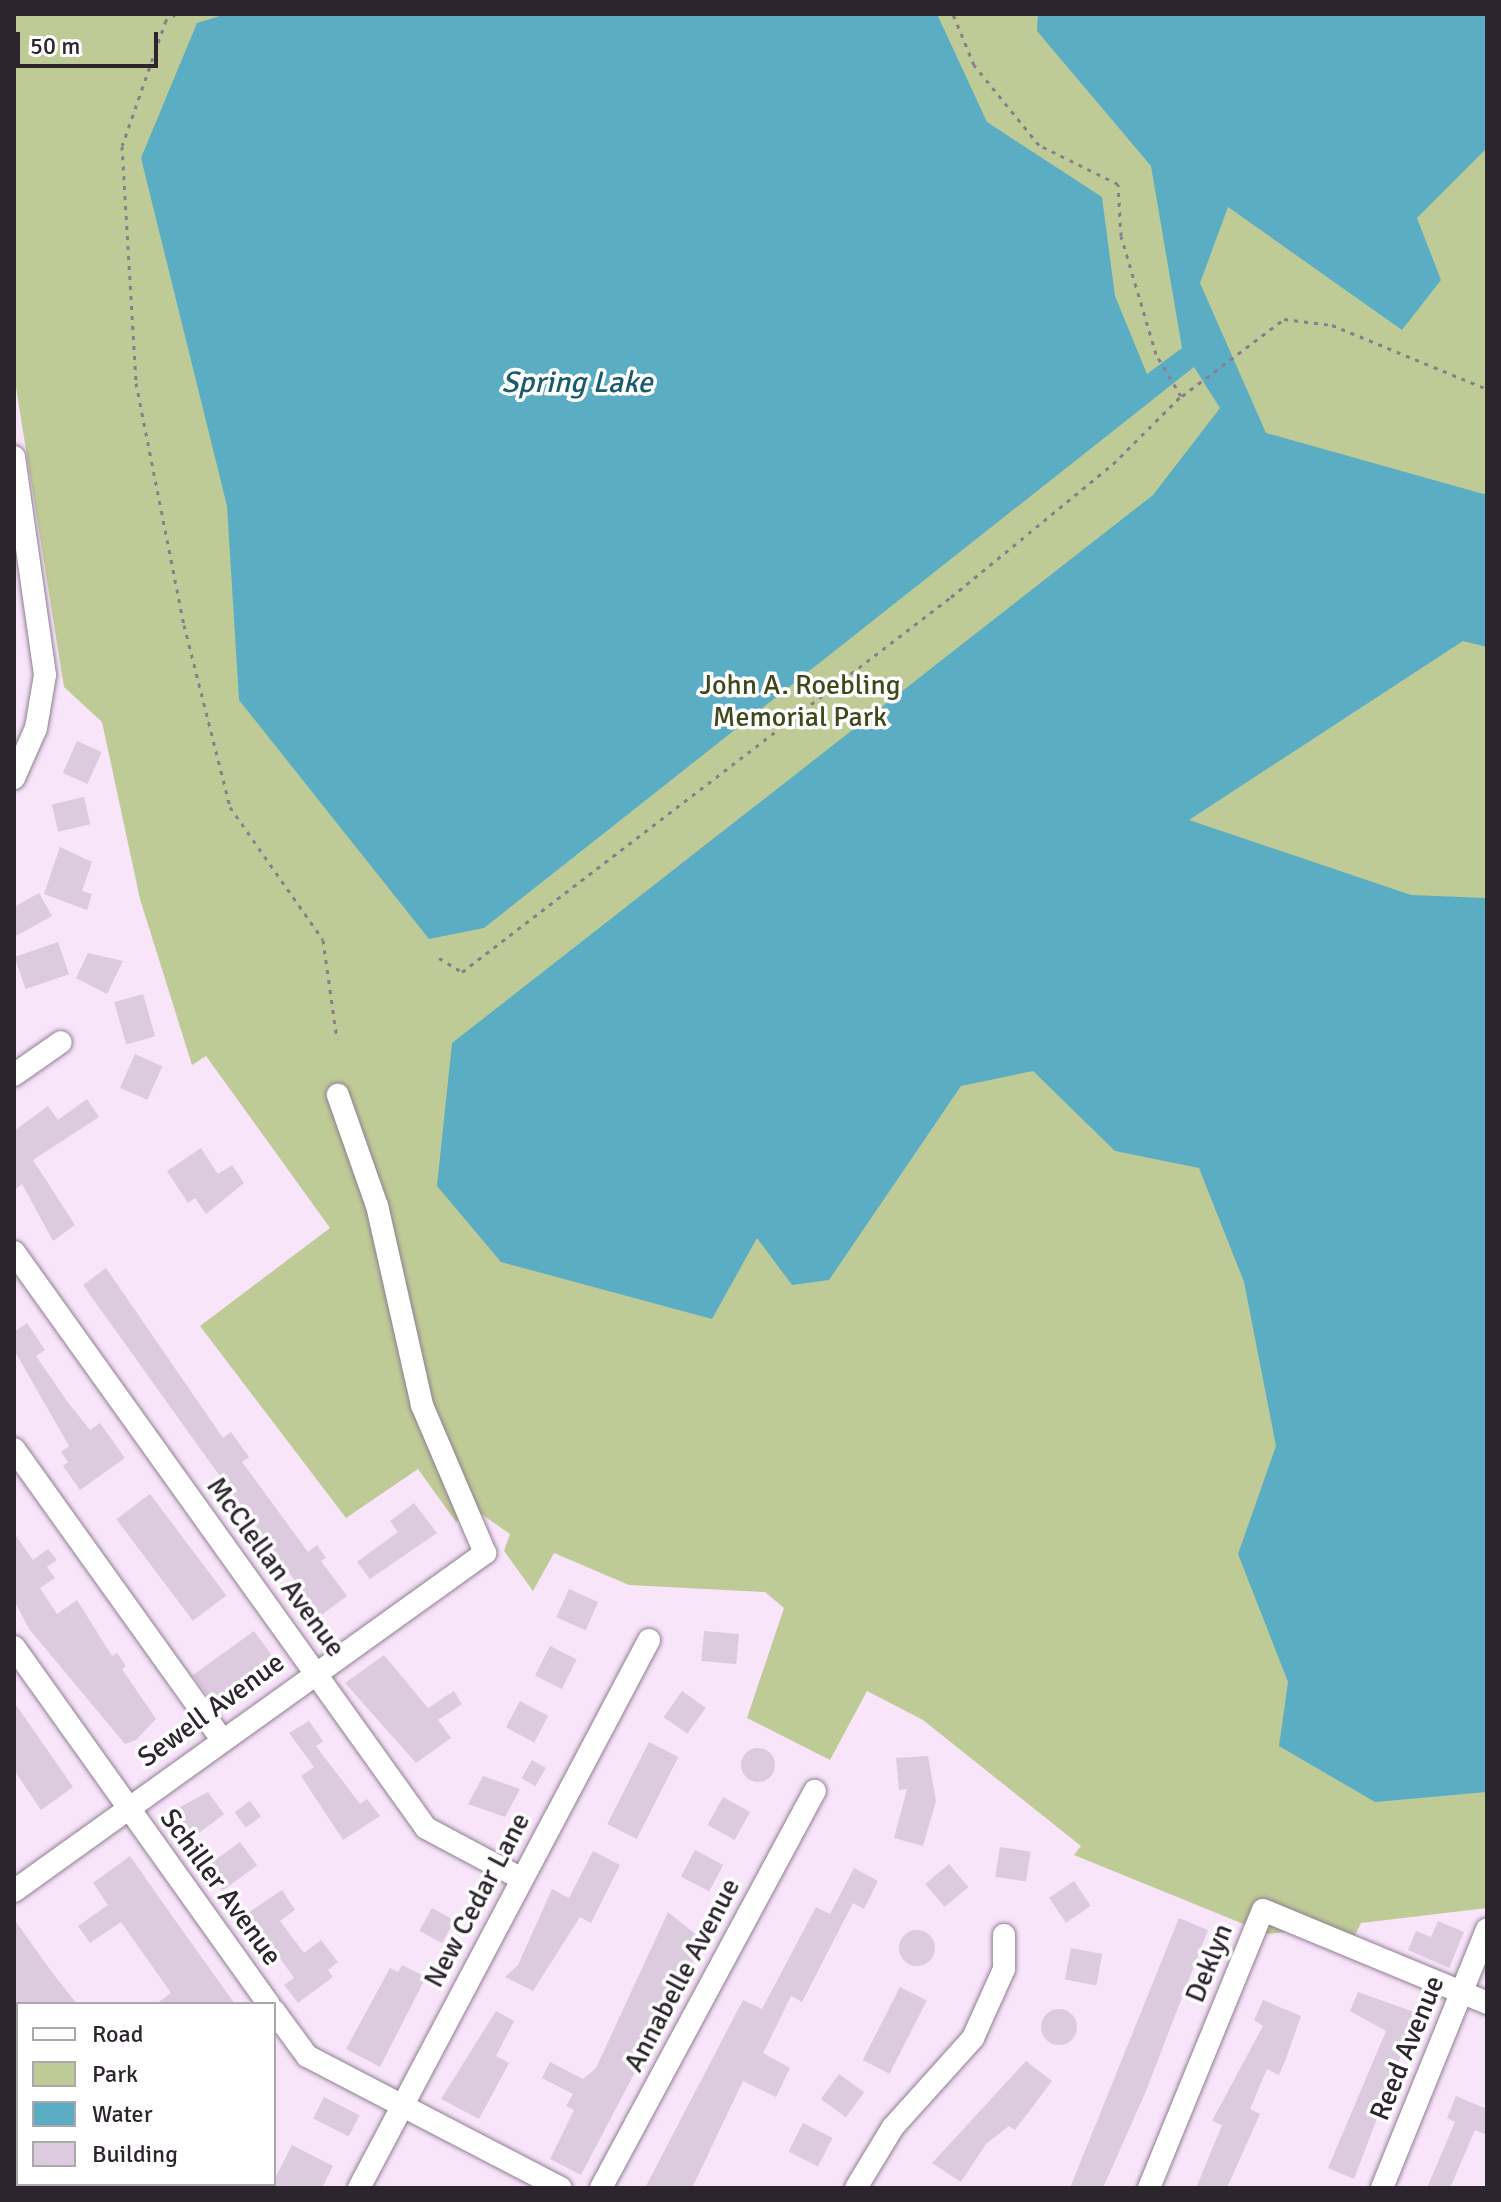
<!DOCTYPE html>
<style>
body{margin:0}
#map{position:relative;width:1501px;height:2202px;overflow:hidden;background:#f8e5fa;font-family:Signika,sans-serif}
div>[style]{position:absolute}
.green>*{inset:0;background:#bfcb96}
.water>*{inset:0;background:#5badc4}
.building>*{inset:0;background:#dccadf;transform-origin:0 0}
.round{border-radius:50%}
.path>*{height:3px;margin-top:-1.5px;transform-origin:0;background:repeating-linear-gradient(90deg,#8a7e8c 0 4px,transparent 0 10px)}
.roads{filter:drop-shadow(0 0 2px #8f7e91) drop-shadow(0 0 2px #8f7e91)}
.minor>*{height:22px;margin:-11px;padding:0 11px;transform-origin:11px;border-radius:11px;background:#fff}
span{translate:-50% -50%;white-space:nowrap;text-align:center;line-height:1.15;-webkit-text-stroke:7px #fff;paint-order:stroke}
.park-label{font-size:28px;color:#3f4819}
.street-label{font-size:28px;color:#2c252d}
.water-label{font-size:30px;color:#185b6c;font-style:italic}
.frame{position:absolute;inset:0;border:16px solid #2c252d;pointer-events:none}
.legend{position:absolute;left:16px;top:2002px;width:260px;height:184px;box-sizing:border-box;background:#fff;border:2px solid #aba8ab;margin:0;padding:10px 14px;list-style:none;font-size:24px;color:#2c252d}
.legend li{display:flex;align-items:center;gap:16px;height:40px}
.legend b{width:40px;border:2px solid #aba8ab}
.scale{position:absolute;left:16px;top:32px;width:142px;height:36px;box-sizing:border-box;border:4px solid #2c252d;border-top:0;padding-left:10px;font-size:24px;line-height:28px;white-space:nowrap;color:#2c252d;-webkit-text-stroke:6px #fff;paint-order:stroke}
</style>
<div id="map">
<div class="green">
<i style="clip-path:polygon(14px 14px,1487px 14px,1487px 1908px,1361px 1923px,1353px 1939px,1329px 1927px,1268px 1934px,1074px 1855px,1081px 1846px,923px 1720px,867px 1691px,830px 1760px,747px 1718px,784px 1608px,765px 1592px,629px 1585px,554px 1553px,533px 1591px,504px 1551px,510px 1534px,474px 1509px,456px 1522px,418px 1469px,346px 1518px,200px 1326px,330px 1228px,206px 1056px,192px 1065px,140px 899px,102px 722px,64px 687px,14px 375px)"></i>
</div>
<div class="water">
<i style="clip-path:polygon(226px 14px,937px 14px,987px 122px,1102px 197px,1115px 296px,1147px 374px,1182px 348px,1151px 166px,1037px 31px,1038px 14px,1487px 14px,1487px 148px,1417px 218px,1441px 280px,1402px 330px,1228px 207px,1200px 283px,1266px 433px,1487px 495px,1487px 647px,1463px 641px,1189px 820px,1411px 895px,1487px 898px,1487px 1792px,1375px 1802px,1279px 1746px,1288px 1682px,1238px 1554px,1276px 1446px,1244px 1282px,1199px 1168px,1115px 1151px,1033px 1071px,961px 1086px,829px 1280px,792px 1285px,757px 1238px,712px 1319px,501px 1262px,437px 1186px,452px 1043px,1153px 495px,1220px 408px,1194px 367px,484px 928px,429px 939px,239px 700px,227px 506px,141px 158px,197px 23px)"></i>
</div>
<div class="building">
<i style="left:77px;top:741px;width:27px;height:35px;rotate:24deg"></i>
<i style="left:84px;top:797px;width:28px;height:33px;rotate:77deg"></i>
<i style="clip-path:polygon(60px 847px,92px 862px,82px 891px,92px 894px,87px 910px,44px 894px)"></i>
<i style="clip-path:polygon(39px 893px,52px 916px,14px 937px,14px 907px)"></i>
<i style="left:58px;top:942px;width:34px;height:46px;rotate:71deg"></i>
<i style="clip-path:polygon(88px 953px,123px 961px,107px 994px,76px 978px)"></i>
<i style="left:143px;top:994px;width:44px;height:30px;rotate:74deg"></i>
<i style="left:135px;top:1054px;width:30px;height:37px;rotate:24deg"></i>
<i style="clip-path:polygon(87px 1099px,99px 1117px,33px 1160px,75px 1225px,53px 1241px,22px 1184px,14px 1190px,14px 1131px,48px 1106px,58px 1120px)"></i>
<i style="clip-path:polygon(201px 1148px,218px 1174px,232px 1165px,244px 1183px,206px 1214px,195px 1198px,188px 1203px,167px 1171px)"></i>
<i style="clip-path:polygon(106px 1268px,223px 1438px,231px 1432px,249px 1457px,242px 1462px,308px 1552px,317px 1545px,326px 1558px,321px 1561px,347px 1596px,320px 1616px,83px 1285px)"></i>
<i style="clip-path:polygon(27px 1323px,45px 1350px,36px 1356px,67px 1401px,90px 1430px,100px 1423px,125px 1458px,80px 1490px,63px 1466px,68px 1462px,61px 1452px,69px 1446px,14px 1350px,14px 1332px)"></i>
<i style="left:150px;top:1494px;width:127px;height:42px;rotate:53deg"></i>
<i style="clip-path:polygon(414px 1503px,437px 1533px,370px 1579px,357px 1562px,398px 1532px,390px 1521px)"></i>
<i style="clip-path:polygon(14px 1533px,33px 1560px,48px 1549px,57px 1560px,47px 1567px,55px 1578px,40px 1588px,57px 1614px,77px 1600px,112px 1656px,117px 1653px,126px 1666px,122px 1669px,156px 1719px,136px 1740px,125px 1744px,29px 1629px,14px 1600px)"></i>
<i style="left:569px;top:1589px;width:32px;height:31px;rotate:24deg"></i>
<i style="clip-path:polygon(254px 1631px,276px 1661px,218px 1710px,193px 1675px)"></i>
<i style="left:704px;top:1631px;width:35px;height:30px;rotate:5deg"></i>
<i style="left:550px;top:1646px;width:30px;height:33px;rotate:27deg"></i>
<i style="clip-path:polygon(384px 1655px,428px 1708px,454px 1691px,462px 1704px,438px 1720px,451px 1738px,416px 1763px,345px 1683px)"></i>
<i style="left:682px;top:1691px;width:29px;height:32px;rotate:35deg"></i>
<i style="left:520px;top:1701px;width:32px;height:30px;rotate:28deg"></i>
<i style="clip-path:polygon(14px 1702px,73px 1787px,41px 1810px,14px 1770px)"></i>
<i style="clip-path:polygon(309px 1721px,323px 1741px,316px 1746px,360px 1804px,367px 1799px,380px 1816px,343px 1840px,301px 1776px,314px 1767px,289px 1733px)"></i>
<i style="left:649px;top:1742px;width:33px;height:92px;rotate:27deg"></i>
<i class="round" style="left:741px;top:1748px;width:34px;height:34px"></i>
<i style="clip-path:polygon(928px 1756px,936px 1801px,923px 1846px,894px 1838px,907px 1789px,899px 1790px,896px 1758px)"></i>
<i style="left:532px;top:1760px;width:16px;height:21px;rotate:30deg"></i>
<i style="clip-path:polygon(483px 1776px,520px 1789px,505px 1817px,468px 1804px)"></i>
<i style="clip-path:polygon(208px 1792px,224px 1814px,191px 1839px,171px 1812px)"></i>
<i style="left:723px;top:1797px;width:31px;height:32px;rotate:29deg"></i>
<i style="left:250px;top:1801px;width:19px;height:19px;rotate:54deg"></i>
<i style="left:240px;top:1842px;width:29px;height:43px;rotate:54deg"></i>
<i style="left:1000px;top:1847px;width:31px;height:30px;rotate:9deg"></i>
<i style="left:695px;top:1850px;width:32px;height:30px;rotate:28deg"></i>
<i style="clip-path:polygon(593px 1851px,620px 1865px,591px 1923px,580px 1917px,533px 1991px,505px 1977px,518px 1965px,552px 1889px,569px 1898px)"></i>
<i style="clip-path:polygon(130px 1856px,170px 1913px,235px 2004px,156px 2004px,171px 1993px,121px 1922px,90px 1943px,78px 1926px,108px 1905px,93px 1883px)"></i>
<i style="left:949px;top:1864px;width:30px;height:31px;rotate:50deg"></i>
<i style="clip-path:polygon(854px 1868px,878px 1881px,864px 1909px,853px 1903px,802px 2002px,791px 1996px,768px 2043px,763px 2053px,790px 2068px,776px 2097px,743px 2081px,692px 2188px,645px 2188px,743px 2000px,762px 2009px,816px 1907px,830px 1914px)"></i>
<i style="left:1074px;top:1881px;width:30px;height:30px;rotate:56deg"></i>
<i style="clip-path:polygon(282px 1890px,295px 1910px,280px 1921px,304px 1953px,321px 1940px,338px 1962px,328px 1970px,333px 1977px,298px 2003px,284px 1985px,294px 1978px,248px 1913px)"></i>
<i style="left:432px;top:1908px;width:26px;height:26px;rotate:29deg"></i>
<i style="clip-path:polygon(668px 1912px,704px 1941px,581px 2175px,550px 2159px,574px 2110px,566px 2106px,573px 2094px,542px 2078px,550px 2062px,583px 2079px,596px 2068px)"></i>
<i style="clip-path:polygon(1179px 1918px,1208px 1930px,1146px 2091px,1103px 2188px,1070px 2188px)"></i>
<i style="clip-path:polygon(14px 1919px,51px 1971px,77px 2004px,14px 2004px)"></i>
<i style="clip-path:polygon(1438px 1921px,1464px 1932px,1449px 1968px,1408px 1950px,1416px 1931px,1431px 1937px)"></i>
<i class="round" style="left:899px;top:1930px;width:36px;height:36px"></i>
<i style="left:1071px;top:1948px;width:32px;height:32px;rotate:11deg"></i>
<i style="clip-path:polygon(402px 1965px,426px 1977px,380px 2067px,346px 2049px,390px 1968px,398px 1972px)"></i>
<i style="left:900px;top:1987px;width:30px;height:82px;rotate:27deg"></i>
<i style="clip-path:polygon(1358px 1992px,1417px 2013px,1354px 2179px,1328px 2168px,1386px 2031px,1350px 2011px)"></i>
<i style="clip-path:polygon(1263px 2000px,1301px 2016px,1285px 2061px,1279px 2075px,1267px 2069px,1250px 2109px,1260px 2114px,1227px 2188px,1196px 2188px,1222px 2125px,1212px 2121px,1263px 2026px,1254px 2020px)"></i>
<i class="round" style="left:1041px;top:2009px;width:36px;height:36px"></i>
<i style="clip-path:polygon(496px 2011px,514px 2021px,496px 2056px,509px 2063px,479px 2119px,441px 2099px)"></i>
<i style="clip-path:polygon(1026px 2061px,1052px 2081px,1015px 2130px,1009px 2126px,986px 2144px,961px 2182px,932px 2163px)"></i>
<i style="left:839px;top:2074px;width:31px;height:31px;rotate:36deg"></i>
<i style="clip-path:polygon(1456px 2096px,1487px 2109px,1487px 2135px,1475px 2130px,1450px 2188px,1427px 2188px,1455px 2122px,1447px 2118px)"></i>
<i style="left:324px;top:2097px;width:40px;height:24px;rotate:27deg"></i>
<i style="left:803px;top:2123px;width:33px;height:32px;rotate:27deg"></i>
<i style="clip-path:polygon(292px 2145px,333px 2166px,322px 2188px,270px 2188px)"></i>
</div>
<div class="path">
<i style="left:176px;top:14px;width:12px;rotate:149deg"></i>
<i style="left:166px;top:20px;width:133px;rotate:109.2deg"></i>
<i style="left:122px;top:146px;width:237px;rotate:86.6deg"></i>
<i style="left:136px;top:383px;width:247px;rotate:78.8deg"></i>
<i style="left:184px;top:625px;width:188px;rotate:75.8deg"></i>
<i style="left:230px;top:807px;width:162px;rotate:55deg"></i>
<i style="left:323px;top:940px;width:100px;rotate:82deg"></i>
<i style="left:1182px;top:396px;width:128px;rotate:-37deg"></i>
<i style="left:1284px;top:319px;width:48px;rotate:7.1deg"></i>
<i style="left:1332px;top:325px;width:168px;rotate:22.4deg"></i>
<i style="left:439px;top:958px;width:27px;rotate:31deg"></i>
<i style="left:462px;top:972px;width:616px;rotate:-37.48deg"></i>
<i style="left:951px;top:597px;width:210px;rotate:-39.4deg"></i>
<i style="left:1113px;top:464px;width:96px;rotate:-45deg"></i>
<i style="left:1181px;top:396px;width:49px;rotate:-120.8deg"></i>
<i style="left:1156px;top:354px;width:123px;rotate:-106.5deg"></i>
<i style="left:1121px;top:236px;width:52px;rotate:-93.3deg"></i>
<i style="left:1118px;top:184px;width:88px;rotate:-153.7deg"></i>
<i style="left:1039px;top:145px;width:103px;rotate:-129.1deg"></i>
<i style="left:974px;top:65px;width:55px;rotate:-112.4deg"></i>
</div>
<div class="roads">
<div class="minor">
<i style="left:14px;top:457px;width:220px;rotate:81.9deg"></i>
<i style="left:45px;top:675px;width:54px;rotate:99.6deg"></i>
<i style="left:36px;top:728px;width:55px;rotate:113.7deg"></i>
<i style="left:14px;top:1075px;width:57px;rotate:-35.1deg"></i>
<i style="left:14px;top:1252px;width:708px;rotate:54.42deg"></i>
<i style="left:426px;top:1828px;width:109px;rotate:28deg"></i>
<i style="left:14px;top:1449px;width:358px;rotate:54.4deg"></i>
<i style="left:14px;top:1647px;width:439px;rotate:54.5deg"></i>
<i style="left:14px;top:1891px;width:580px;rotate:-35.66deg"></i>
<i style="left:485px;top:1553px;width:161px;rotate:-113.1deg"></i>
<i style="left:422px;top:1405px;width:204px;rotate:-102.7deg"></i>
<i style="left:377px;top:1206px;width:118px;rotate:-109.4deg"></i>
<i style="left:274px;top:2011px;width:56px;rotate:53.7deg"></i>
<i style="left:307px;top:2056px;width:286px;rotate:27.5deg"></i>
<i style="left:14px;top:2048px;width:6px;rotate:51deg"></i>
<i style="left:114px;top:2184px;width:5px;rotate:53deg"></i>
<i style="left:359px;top:2188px;width:620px;rotate:-62.11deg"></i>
<i style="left:601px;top:2188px;width:451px;rotate:-61.7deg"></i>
<i style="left:856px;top:2188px;width:71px;rotate:-58.8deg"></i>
<i style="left:893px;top:2127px;width:120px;rotate:-48deg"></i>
<i style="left:973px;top:2038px;width:76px;rotate:-65.8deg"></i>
<i style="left:1004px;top:1969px;width:34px;rotate:-90deg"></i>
<i style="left:1149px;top:2188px;width:300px;rotate:-67.7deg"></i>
<i style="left:1263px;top:1910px;width:243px;rotate:22.5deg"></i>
<i style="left:1382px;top:2188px;width:279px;rotate:-67.9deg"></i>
</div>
</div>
<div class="park-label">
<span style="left:800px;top:701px">John A. Roebling<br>Memorial Park</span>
</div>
<div class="street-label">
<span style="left:276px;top:1567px;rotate:54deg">McClellan Avenue</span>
<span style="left:211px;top:1710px;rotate:-36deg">Sewell Avenue</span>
<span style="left:221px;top:1887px;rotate:54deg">Schiller Avenue</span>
<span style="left:477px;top:1900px;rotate:-62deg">New Cedar Lane</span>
<span style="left:1209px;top:1963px;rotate:-68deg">Deklyn</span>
<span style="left:682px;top:1975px;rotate:-62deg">Annabelle Avenue</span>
<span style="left:1407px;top:2048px;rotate:-68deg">Reed Avenue</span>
</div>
<div class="water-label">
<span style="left:577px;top:383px">Spring Lake</span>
</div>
<div class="frame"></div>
<ul class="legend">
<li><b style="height:10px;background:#fff"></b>Road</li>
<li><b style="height:22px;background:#bfcb96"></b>Park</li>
<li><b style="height:22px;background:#5badc4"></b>Water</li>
<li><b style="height:22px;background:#dccadf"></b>Building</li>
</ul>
<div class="scale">50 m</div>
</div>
